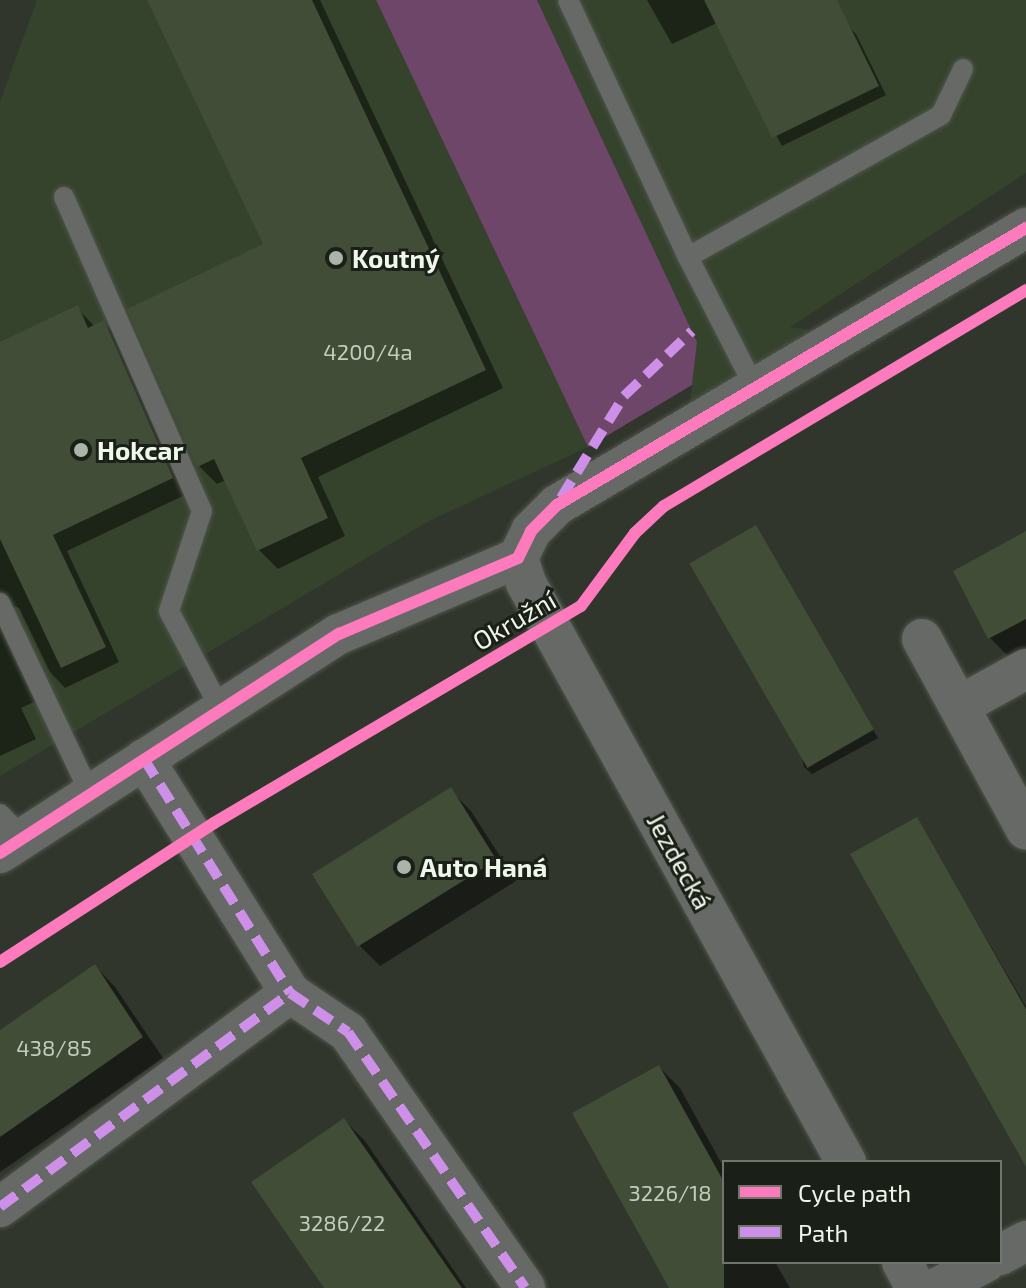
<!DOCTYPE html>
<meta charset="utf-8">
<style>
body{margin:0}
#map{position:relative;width:1026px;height:1288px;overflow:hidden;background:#30362c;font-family:"Exo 2",sans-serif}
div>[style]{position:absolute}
.built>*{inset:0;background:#35432c}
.green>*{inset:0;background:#6e4669}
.shadow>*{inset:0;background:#0007}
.building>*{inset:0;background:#414d37;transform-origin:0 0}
.roads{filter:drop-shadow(0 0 2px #4f544b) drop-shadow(0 0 2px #4f544b)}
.service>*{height:20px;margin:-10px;padding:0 10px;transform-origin:10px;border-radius:10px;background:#666965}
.minor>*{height:40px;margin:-20px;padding:0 20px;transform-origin:20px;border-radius:20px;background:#666965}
.quiet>*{height:10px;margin-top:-5px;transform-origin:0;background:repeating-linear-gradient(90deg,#ce8fe9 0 20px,transparent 0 30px)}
.cycleway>*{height:12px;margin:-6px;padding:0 6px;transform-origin:6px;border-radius:6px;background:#fd7abc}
.dots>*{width:22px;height:22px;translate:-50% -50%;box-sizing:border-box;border:4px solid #1a2017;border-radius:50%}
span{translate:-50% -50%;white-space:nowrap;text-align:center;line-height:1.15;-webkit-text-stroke:6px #1a2017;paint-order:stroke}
.number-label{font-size:22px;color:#c4ccbe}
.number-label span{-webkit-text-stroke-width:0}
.poi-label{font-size:26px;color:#eff7eb;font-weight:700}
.left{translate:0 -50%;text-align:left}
.street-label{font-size:26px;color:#eff7eb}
.legend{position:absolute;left:722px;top:1160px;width:280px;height:104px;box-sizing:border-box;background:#1a2017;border:2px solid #6f766c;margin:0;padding:10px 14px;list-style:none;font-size:24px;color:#eff7eb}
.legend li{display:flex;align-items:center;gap:16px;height:40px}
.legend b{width:40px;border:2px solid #6f766c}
</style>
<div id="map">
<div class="built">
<i style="clip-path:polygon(37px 0,376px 0,588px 447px,429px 521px,0 776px,0 102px)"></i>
<i style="clip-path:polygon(537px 0,1026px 0,1026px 173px,790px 327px,845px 335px,687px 429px,697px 342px)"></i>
</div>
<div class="green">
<i style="clip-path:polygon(376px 0,537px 0,697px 342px,692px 385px,588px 447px)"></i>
</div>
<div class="shadow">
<i style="clip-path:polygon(150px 0,320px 0,503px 388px,318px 477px,345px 536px,278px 569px,259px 550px,226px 480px,217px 484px,199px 466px,265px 245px)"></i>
<i style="clip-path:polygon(647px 0,822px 0,856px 34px,886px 95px,782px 146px,717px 23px,672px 44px)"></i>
<i style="clip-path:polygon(77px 308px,95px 327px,104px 323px,119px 338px,187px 494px,67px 551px,119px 662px,65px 688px,50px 672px,19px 608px,11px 605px,38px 700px,21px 708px,36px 739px,0 756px,0 344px)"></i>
<i style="clip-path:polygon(756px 528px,878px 738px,812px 774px,804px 767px)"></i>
<i style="clip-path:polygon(1026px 534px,1026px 657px,1015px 663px,990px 638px)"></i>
<i style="clip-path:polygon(450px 790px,471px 811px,516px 881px,380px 966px,359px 945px)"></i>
<i style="clip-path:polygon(917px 819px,1026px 1007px,1026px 1143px)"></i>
<i style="clip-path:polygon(95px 966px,115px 987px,163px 1058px,0 1172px,0 1032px)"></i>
<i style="clip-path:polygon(659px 1067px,680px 1088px,724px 1168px,724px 1262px,775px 1262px,790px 1288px,671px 1288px)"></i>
<i style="clip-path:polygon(344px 1120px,365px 1141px,466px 1288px,326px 1288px)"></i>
</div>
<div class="building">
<i style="clip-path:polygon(147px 0,312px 0,486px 370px,301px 458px,328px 518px,257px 551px,214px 459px,197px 467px,127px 309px,263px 244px)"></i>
<i style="clip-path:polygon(704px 0,837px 0,879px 86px,772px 138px)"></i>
<i style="clip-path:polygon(78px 305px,88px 328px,104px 320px,173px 478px,53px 535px,106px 647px,61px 668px,0 539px,0 342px)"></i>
<i style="left:756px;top:525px;width:236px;height:77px;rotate:60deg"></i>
<i style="clip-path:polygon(1026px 531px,1026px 619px,988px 639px,953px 571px)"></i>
<i style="left:451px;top:787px;width:86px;height:164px;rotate:58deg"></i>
<i style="clip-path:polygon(917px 817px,1026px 1009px,1026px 1167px,850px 854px)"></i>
<i style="clip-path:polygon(95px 964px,143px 1037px,0 1137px,0 1030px)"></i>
<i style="clip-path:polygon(659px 1065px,724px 1182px,724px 1288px,669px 1288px,572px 1113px)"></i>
<i style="clip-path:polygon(344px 1118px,462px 1288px,324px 1288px,251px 1182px)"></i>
</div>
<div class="roads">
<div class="service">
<i style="left:568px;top:0;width:284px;rotate:65deg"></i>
<i style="left:688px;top:257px;width:147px;rotate:62.9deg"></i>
<i style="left:64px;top:197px;width:343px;rotate:66.3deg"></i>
<i style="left:202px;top:511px;width:105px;rotate:108.3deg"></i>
<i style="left:169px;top:611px;width:112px;rotate:62.3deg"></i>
<i style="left:688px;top:257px;width:290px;rotate:-29.3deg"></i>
<i style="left:941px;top:115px;width:51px;rotate:-64.4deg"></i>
<i style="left:0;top:603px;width:210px;rotate:64.7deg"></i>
<i style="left:0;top:814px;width:32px;rotate:46deg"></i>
</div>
<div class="minor">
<i style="left:518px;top:558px;width:26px;rotate:72deg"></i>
<i style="left:526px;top:583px;width:662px;rotate:61.07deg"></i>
<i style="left:922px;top:639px;width:217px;rotate:61.4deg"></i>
<i style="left:959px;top:706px;width:77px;rotate:-28.9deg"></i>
<i style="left:144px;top:759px;width:276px;rotate:58deg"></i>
<i style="left:290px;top:993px;width:70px;rotate:33.9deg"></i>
<i style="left:348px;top:1032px;width:311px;rotate:55.3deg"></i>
<i style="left:0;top:853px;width:404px;rotate:-32.9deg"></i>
<i style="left:339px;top:634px;width:194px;rotate:-23deg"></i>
<i style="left:518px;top:558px;width:30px;rotate:-64deg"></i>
<i style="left:531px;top:531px;width:37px;rotate:-45deg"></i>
<i style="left:557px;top:505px;width:545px;rotate:-30.57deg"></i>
<i style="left:0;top:1207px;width:360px;rotate:-36.4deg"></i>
<i style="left:1000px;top:1255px;width:30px;rotate:-28deg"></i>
<i style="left:902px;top:1262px;width:30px;rotate:62deg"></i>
<i style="left:937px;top:1288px;width:55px;rotate:-28deg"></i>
</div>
</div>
<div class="quiet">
<i style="left:561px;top:498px;width:120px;rotate:-58.3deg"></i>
<i style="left:624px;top:396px;width:94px;rotate:-43.7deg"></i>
<i style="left:144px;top:759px;width:276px;rotate:58deg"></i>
<i style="left:290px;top:993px;width:70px;rotate:33.9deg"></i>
<i style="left:348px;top:1032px;width:311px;rotate:55.3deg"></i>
<i style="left:0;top:1207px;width:360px;rotate:-36.4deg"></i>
</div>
<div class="cycleway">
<i style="left:0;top:853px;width:404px;rotate:-32.9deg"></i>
<i style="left:339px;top:634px;width:194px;rotate:-23deg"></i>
<i style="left:518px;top:558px;width:30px;rotate:-64deg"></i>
<i style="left:531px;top:531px;width:37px;rotate:-45deg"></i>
<i style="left:557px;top:505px;width:545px;rotate:-30.57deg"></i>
<i style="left:0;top:962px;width:255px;rotate:-33deg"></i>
<i style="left:214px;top:823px;width:426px;rotate:-30.6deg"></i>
<i style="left:581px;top:606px;width:91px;rotate:-53.5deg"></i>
<i style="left:635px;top:533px;width:40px;rotate:-43deg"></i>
<i style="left:664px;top:506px;width:422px;rotate:-30.8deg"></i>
</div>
<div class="dots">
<i style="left:336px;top:258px;background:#acb3a8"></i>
<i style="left:81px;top:450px;background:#acb3a8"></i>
<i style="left:404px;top:867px;background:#acb3a8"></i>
</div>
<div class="number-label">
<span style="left:368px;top:352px">4200/4a</span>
<span style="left:54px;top:1048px">438/85</span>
<span style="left:670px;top:1193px">3226/18</span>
<span style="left:342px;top:1223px">3286/22</span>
</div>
<div class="poi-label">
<span class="left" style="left:352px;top:258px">Koutný</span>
<span class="left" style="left:97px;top:450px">Hokcar</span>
<span class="left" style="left:420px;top:867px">Auto Haná</span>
</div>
<div class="street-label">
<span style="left:514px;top:620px;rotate:-30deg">Okružní</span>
<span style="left:680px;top:861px;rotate:61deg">Jezdecká</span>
</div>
<ul class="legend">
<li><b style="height:10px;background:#fd7abc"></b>Cycle path</li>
<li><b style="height:10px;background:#ce8fe9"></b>Path</li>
</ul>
</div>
